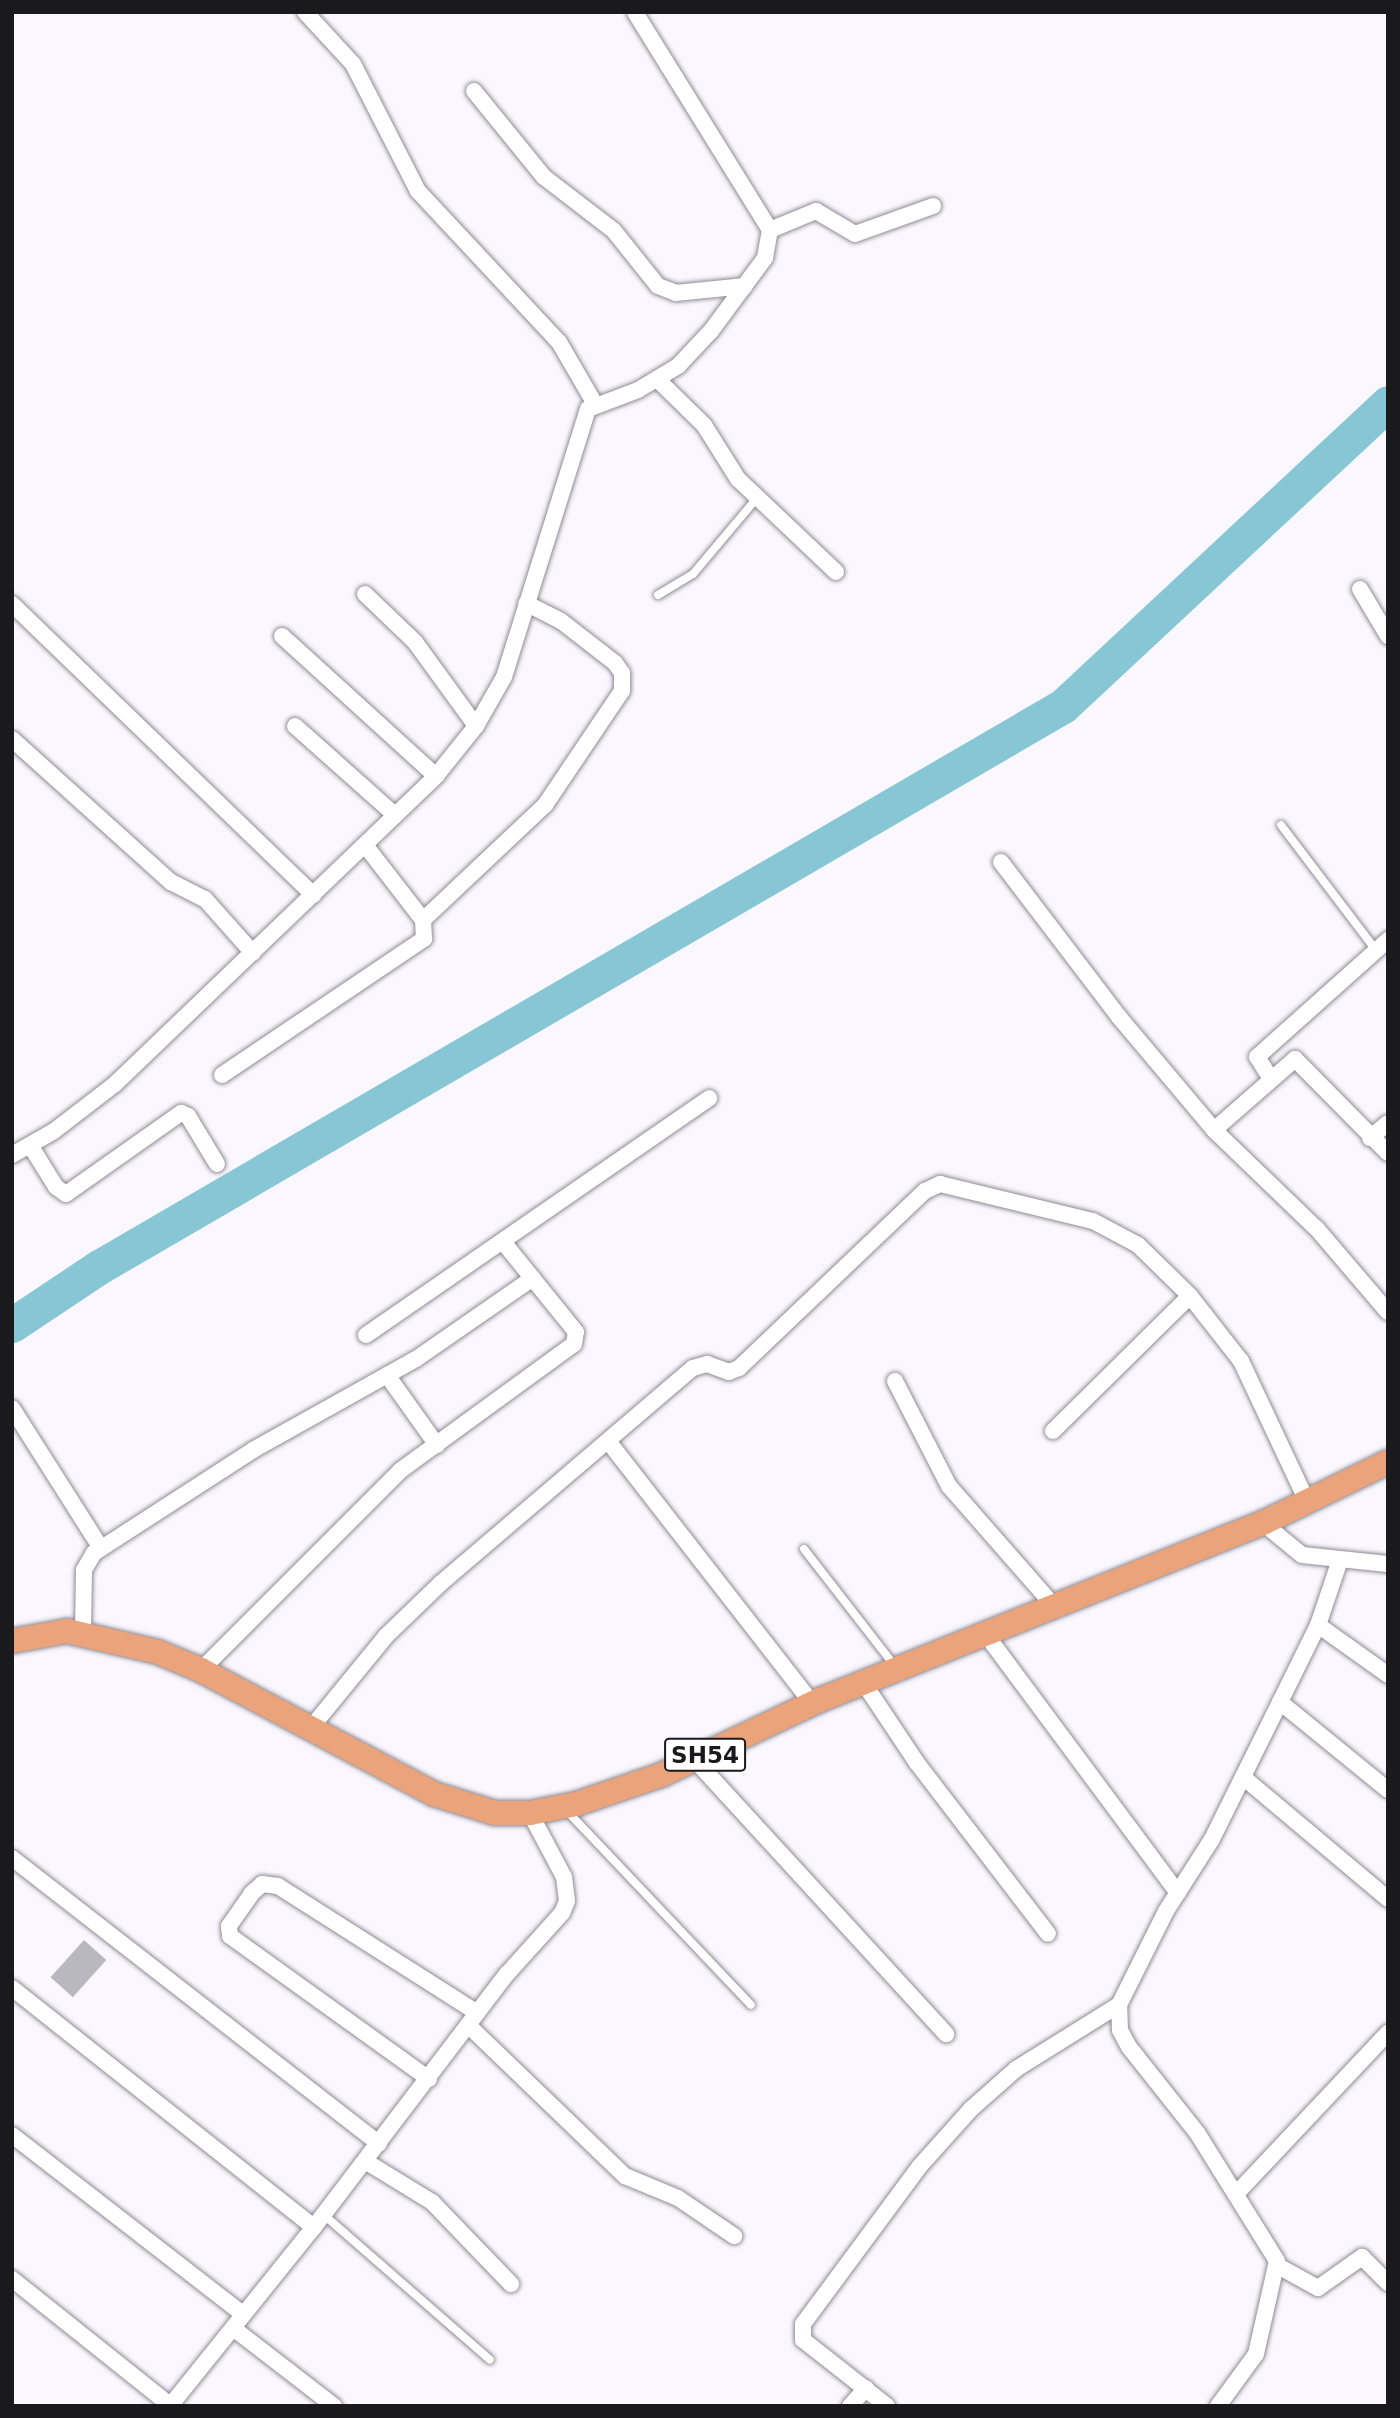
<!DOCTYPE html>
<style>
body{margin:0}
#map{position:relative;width:1400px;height:2418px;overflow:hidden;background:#faf7fe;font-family:"DejaVu Sans",sans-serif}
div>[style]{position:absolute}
.river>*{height:35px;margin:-17.5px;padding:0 17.5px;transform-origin:17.5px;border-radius:17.5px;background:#86c6d5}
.building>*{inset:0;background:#b9b8c1;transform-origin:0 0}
.roads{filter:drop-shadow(0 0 2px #8f8b93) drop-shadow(0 0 2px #8f8b93)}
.service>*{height:8px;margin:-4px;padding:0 4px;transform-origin:4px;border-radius:4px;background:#fff}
.minor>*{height:16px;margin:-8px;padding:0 8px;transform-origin:8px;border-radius:8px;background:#fff}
.primary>*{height:24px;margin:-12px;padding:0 12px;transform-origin:12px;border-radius:12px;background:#eaa37a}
span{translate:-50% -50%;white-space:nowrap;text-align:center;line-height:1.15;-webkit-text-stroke:6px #fff;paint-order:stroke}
.shield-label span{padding:2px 5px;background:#fff;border:2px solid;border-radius:5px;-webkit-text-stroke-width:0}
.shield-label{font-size:23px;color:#1a191c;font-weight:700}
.frame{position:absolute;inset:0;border:14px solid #1a191c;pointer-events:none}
</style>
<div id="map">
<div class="river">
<i style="left:12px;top:1325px;width:105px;rotate:-33.7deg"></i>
<i style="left:99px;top:1267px;width:1115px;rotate:-30.2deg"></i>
<i style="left:1063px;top:706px;width:444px;rotate:-43deg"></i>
</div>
<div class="building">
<i style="left:84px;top:1940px;width:30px;height:50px;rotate:42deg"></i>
</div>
<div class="roads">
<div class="service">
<i style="left:658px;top:595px;width:41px;rotate:-31deg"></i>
<i style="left:693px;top:574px;width:99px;rotate:-49.9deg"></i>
<i style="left:1281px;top:825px;width:157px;rotate:52.8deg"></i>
<i style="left:804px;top:1549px;width:147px;rotate:52.2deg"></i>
<i style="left:565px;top:1809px;width:270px;rotate:46.5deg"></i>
<i style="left:324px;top:2215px;width:220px;rotate:41.1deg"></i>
</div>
<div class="minor">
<i style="left:305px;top:12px;width:71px;rotate:47.3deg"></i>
<i style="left:353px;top:64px;width:143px;rotate:62.9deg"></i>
<i style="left:418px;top:191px;width:207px;rotate:47deg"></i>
<i style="left:559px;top:342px;width:72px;rotate:59.9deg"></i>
<i style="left:474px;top:91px;width:111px;rotate:50.9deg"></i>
<i style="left:544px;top:177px;width:88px;rotate:37.6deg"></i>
<i style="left:614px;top:231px;width:70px;rotate:51.3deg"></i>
<i style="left:658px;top:286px;width:19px;rotate:21deg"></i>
<i style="left:676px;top:293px;width:69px;rotate:-5.8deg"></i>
<i style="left:770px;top:230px;width:50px;rotate:-22.4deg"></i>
<i style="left:816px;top:211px;width:45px;rotate:30.5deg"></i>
<i style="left:855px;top:234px;width:83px;rotate:-19.7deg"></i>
<i style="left:657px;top:379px;width:66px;rotate:44.4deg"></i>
<i style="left:704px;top:425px;width:64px;rotate:57.8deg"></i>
<i style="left:738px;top:479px;width:135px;rotate:43.5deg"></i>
<i style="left:1360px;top:589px;width:55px;rotate:59.2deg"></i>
<i style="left:365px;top:594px;width:69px;rotate:43.8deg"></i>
<i style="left:415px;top:642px;width:104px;rotate:54deg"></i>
<i style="left:12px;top:604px;width:419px;rotate:44deg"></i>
<i style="left:282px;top:636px;width:208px;rotate:42.3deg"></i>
<i style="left:295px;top:726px;width:134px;rotate:41.7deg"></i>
<i style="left:12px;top:739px;width:214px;rotate:42deg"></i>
<i style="left:171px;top:882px;width:38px;rotate:27deg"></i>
<i style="left:205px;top:899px;width:72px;rotate:48.4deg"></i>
<i style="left:1001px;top:862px;width:195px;rotate:52.7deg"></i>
<i style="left:1119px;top:1017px;width:148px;rotate:49.9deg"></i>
<i style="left:1214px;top:1130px;width:143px;rotate:43.9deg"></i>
<i style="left:1317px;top:1229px;width:109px;rotate:49.5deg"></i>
<i style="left:423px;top:920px;width:168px;rotate:-43.3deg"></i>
<i style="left:545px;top:805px;width:138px;rotate:-56deg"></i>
<i style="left:622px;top:691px;width:18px;rotate:-90deg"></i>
<i style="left:622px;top:673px;width:12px;rotate:-125deg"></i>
<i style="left:615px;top:663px;width:68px;rotate:-142.1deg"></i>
<i style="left:561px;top:621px;width:39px;rotate:-153deg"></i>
<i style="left:222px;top:1075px;width:244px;rotate:-34deg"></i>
<i style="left:424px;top:939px;width:19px;rotate:-93deg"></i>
<i style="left:423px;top:920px;width:95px;rotate:-127.7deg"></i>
<i style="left:1271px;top:1079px;width:26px;rotate:-122deg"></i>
<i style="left:1257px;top:1057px;width:176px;rotate:-41.8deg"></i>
<i style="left:1214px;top:1130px;width:108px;rotate:-41.2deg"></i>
<i style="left:1295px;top:1059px;width:132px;rotate:45.3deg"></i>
<i style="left:1370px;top:1138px;width:23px;rotate:-40deg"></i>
<i style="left:30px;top:1145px;width:49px;rotate:58.2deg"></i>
<i style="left:56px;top:1187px;width:12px;rotate:35deg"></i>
<i style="left:66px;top:1194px;width:141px;rotate:-35.2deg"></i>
<i style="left:181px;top:1113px;width:8px;rotate:23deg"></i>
<i style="left:188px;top:1116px;width:56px;rotate:58.9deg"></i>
<i style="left:12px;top:1155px;width:48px;rotate:-29.7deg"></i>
<i style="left:54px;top:1131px;width:77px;rotate:-37.6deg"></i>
<i style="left:115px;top:1084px;width:445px;rotate:-43.8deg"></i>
<i style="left:436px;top:776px;width:64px;rotate:-51.3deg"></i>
<i style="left:476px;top:726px;width:56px;rotate:-60.3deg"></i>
<i style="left:504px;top:677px;width:281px;rotate:-72.6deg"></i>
<i style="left:588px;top:409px;width:53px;rotate:-20.8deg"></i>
<i style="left:638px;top:390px;width:47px;rotate:-31deg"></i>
<i style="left:678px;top:366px;width:48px;rotate:-46.7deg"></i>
<i style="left:711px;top:331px;width:91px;rotate:-53.5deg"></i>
<i style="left:765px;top:258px;width:28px;rotate:-80deg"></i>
<i style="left:770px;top:230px;width:256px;rotate:-121.8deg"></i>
<i style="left:366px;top:1335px;width:417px;rotate:-34.6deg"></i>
<i style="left:387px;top:1375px;width:86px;rotate:54.5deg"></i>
<i style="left:895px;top:1381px;width:118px;rotate:62.8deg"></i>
<i style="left:949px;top:1486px;width:161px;rotate:48.8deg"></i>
<i style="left:12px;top:1408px;width:166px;rotate:57.6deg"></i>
<i style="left:1053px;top:1431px;width:192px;rotate:-44.6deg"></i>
<i style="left:608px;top:1441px;width:332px;rotate:52.1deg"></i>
<i style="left:1263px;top:1523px;width:50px;rotate:39.4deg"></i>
<i style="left:1302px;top:1555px;width:86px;rotate:6deg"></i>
<i style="left:1318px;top:1625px;width:86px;rotate:35.5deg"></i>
<i style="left:984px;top:1632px;width:325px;rotate:53.4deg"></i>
<i style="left:83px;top:1633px;width:63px;rotate:-89.1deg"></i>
<i style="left:84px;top:1570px;width:20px;rotate:-60deg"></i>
<i style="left:94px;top:1553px;width:189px;rotate:-32.9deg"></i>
<i style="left:253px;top:1450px;width:187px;rotate:-29.2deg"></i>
<i style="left:416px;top:1359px;width:142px;rotate:-34.7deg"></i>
<i style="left:201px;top:1670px;width:283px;rotate:-45deg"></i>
<i style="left:401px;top:1470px;width:214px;rotate:-36.1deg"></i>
<i style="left:574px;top:1344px;width:12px;rotate:-81deg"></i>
<i style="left:576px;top:1332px;width:114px;rotate:-129deg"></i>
<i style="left:863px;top:1682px;width:97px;rotate:56.3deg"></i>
<i style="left:917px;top:1763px;width:215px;rotate:52.5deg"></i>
<i style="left:1280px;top:1702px;width:139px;rotate:39.2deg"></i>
<i style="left:310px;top:1729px;width:120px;rotate:-50.7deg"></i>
<i style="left:386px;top:1636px;width:76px;rotate:-43.9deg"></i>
<i style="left:441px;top:1583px;width:331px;rotate:-40.5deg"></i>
<i style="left:693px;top:1368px;width:15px;rotate:-16deg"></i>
<i style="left:707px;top:1364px;width:23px;rotate:20deg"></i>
<i style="left:729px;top:1372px;width:11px;rotate:-22deg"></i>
<i style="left:739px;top:1368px;width:257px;rotate:-43.6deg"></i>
<i style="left:925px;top:1191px;width:17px;rotate:-25deg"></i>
<i style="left:940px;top:1184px;width:157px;rotate:13.6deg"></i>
<i style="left:1093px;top:1221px;width:51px;rotate:28.1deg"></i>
<i style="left:1138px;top:1245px;width:73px;rotate:44.4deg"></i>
<i style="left:1190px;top:1296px;width:83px;rotate:51.9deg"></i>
<i style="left:1241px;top:1361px;width:155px;rotate:64.8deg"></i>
<i style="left:695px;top:1760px;width:372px;rotate:47.5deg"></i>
<i style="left:1243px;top:1777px;width:189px;rotate:40.1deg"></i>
<i style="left:12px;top:1858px;width:465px;rotate:37.9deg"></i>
<i style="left:12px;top:1988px;width:385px;rotate:38.4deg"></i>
<i style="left:468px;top:2025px;width:218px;rotate:43.9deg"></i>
<i style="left:625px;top:2176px;width:57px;rotate:22.5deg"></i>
<i style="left:678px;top:2198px;width:68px;rotate:34.2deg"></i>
<i style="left:429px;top:2079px;width:245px;rotate:-144.3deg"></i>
<i style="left:230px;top:1936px;width:10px;rotate:-96deg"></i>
<i style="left:229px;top:1926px;width:39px;rotate:-55deg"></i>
<i style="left:251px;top:1894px;width:15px;rotate:-42deg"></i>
<i style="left:262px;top:1884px;width:16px;rotate:7deg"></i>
<i style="left:278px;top:1886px;width:236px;rotate:32.5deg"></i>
<i style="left:12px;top:2135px;width:292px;rotate:37.8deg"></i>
<i style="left:365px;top:2161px;width:79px;rotate:31.5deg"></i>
<i style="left:432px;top:2202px;width:114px;rotate:46.1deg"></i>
<i style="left:1237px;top:2193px;width:220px;rotate:-46.7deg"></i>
<i style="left:1278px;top:2266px;width:46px;rotate:28.8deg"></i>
<i style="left:1318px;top:2288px;width:54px;rotate:-35.2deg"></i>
<i style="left:1362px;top:2257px;width:37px;rotate:45deg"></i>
<i style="left:12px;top:2279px;width:202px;rotate:38.6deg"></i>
<i style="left:233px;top:2328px;width:128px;rotate:37.7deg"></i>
<i style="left:170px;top:2406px;width:230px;rotate:-51.2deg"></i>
<i style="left:314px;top:2227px;width:318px;rotate:-52.7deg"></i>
<i style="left:507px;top:1974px;width:82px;rotate:-48deg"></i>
<i style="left:562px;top:1913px;width:13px;rotate:-67deg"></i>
<i style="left:567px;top:1901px;width:24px;rotate:-97deg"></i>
<i style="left:564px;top:1877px;width:72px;rotate:-118deg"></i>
<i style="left:850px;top:2406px;width:24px;rotate:-48deg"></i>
<i style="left:887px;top:2406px;width:107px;rotate:-141.8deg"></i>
<i style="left:803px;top:2340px;width:16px;rotate:-90deg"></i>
<i style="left:803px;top:2324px;width:195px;rotate:-53.5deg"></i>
<i style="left:919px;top:2167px;width:78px;rotate:-48.1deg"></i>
<i style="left:971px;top:2109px;width:60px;rotate:-41.6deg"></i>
<i style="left:1016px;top:2069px;width:121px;rotate:-31.9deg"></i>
<i style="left:1218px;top:2406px;width:64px;rotate:-53.8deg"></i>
<i style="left:1256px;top:2354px;width:95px;rotate:-77.3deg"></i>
<i style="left:1277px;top:2261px;width:150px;rotate:-121.9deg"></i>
<i style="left:1198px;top:2134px;width:111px;rotate:-128.4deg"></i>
<i style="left:1129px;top:2047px;width:19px;rotate:-118deg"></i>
<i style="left:1120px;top:2030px;width:25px;rotate:-92deg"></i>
<i style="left:1119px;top:2005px;width:105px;rotate:-63.4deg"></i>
<i style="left:1166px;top:1911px;width:85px;rotate:-57.4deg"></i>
<i style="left:1212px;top:1839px;width:153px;rotate:-63.6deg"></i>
<i style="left:1280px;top:1702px;width:86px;rotate:-63.7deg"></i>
<i style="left:1318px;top:1625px;width:69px;rotate:-71.3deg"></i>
</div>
<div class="primary">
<i style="left:12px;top:1641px;width:56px;rotate:-10.3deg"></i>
<i style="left:67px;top:1631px;width:93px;rotate:13deg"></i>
<i style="left:158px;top:1652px;width:47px;rotate:22.7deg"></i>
<i style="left:201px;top:1670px;width:264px;rotate:28deg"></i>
<i style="left:434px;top:1794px;width:64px;rotate:17.3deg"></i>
<i style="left:495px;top:1813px;width:35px"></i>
<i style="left:530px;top:1813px;width:47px;rotate:-11.1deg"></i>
<i style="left:576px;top:1804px;width:90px;rotate:-18.8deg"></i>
<i style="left:661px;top:1775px;width:176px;rotate:-25.3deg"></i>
<i style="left:820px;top:1700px;width:477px;rotate:-21.8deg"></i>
<i style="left:1263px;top:1523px;width:139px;rotate:-26deg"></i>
</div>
</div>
<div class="shield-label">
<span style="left:705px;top:1755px">SH54</span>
</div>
<div class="frame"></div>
</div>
